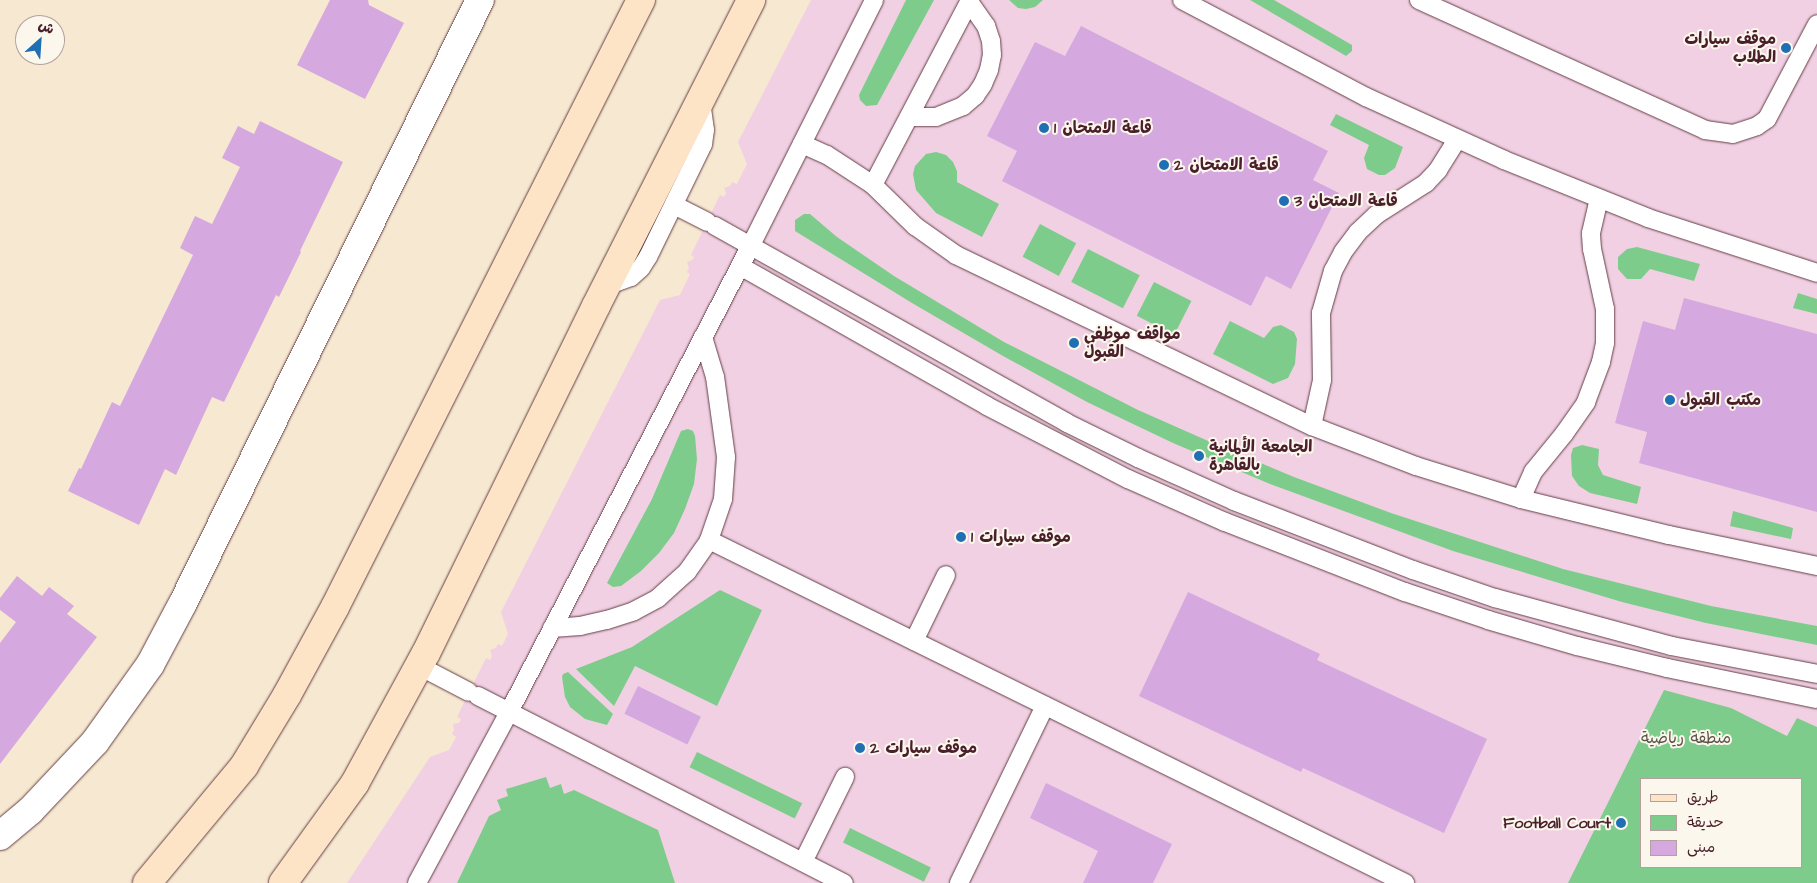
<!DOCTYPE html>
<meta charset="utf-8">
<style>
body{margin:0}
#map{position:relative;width:1817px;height:883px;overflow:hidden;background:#f6e8d1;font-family:"Architects Daughter","Playpen Sans Arabic",sans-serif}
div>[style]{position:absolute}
.built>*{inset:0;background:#f1d0e3}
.green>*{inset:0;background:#7ecc8b;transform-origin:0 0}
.building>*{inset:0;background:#d5a9e0;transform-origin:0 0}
.roads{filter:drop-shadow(0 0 1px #643d44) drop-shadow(0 0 1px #643d44)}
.service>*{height:18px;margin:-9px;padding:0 9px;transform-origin:9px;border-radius:9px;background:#fff}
.minor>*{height:28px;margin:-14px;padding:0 14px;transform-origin:14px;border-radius:14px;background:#fff}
.secondary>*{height:28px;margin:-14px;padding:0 14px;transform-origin:14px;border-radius:14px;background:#fee4c6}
.dots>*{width:14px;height:14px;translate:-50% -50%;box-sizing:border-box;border:2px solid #fbf7ec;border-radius:50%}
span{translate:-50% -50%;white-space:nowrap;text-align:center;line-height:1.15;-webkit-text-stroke:4px #fbf7ec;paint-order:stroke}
.poi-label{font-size:16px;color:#4a1f2b;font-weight:700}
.right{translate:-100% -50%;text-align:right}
.left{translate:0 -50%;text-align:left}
.park-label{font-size:16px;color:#5a5348}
.legend{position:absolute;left:1640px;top:778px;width:162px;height:90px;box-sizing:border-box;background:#fbf7ec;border:1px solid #b4a19f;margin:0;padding:6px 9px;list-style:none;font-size:15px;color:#4a1f2b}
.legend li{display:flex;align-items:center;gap:10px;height:25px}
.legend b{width:25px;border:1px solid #b4a19f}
.north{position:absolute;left:15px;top:15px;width:50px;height:50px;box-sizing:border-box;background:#fbf7ec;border:1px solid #b4a19f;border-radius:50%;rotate:26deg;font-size:14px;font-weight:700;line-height:20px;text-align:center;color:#4a1f2b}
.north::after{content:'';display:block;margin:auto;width:18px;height:22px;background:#1f6fb2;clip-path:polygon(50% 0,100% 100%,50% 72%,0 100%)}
</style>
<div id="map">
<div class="built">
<i style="clip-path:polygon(evenodd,811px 0,1817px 0,1817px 883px,347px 883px,430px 757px,449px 750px,456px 737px,452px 734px,454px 730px,453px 724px,459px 723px,461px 719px,457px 717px,486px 658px,490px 660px,492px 656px,490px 650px,496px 648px,498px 644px,502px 646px,508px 634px,501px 612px,660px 300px,680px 295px,690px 274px,687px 272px,689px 268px,687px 262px,692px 260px,694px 257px,691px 255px,720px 195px,724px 197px,726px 193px,724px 188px,730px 186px,732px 182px,737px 184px,747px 164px,738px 142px,811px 0,1641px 779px,1801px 779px,1801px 867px,1641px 867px,1641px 779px)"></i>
</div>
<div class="green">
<i style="clip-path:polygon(906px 0,934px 0,877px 105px,866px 106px,860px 100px,859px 95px)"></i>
<i style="clip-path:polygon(1009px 0,1043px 0,1035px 7px,1026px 9px,1018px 8px)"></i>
<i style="clip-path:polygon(1250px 0,1274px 0,1352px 45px,1352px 51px,1346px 56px)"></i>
<i style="clip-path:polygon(1336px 114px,1403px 147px,1395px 168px,1385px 175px,1379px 175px,1367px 169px,1364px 158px,1369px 145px,1330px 125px)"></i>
<i style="clip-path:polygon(936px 152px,946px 155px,953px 162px,957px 171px,957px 182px,999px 204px,982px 237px,936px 213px,916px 190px,913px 174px,915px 166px,926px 154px)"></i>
<i style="clip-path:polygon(804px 214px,810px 214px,837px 237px,894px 276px,1004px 342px,1138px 410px,1215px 444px,1294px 477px,1391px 513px,1563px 569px,1711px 606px,1817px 626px,1817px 645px,1706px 623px,1622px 602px,1453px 551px,1270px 484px,1173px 443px,1087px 402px,1003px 356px,912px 303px,795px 231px,795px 220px)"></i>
<i style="left:1040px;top:224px;width:41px;height:37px;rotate:28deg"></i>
<i style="clip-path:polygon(1637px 247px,1700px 264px,1694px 281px,1650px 269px,1641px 279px,1627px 279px,1618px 269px,1618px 257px,1627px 249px)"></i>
<i style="left:1088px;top:249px;width:58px;height:37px;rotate:27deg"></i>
<i style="left:1154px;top:282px;width:42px;height:38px;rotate:27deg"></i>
<i style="clip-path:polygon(1798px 293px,1817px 299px,1817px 314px,1793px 308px)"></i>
<i style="clip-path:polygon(1230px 321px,1264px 338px,1273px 327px,1281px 325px,1294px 332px,1297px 339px,1295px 364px,1288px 378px,1273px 384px,1213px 354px)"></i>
<i style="clip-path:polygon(688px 429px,693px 431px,695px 436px,697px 459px,694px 484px,685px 509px,674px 533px,659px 553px,641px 571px,621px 586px,613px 587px,607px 583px,652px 499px,681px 431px)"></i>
<i style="clip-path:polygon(1582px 445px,1599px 449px,1598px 465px,1603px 475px,1641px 487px,1637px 504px,1590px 493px,1579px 486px,1572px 476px,1571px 455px,1573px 448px)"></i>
<i style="clip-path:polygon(1733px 511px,1793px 528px,1791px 539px,1730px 526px)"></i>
<i style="clip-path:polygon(720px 590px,762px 610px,717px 706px,635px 666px,614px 706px,576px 669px,632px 647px)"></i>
<i style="clip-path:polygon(568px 672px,613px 714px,607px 725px,585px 719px,570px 707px,565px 697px,562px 677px,563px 674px)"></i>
<i style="clip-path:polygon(evenodd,1664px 690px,1731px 708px,1787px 736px,1797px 718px,1817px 727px,1817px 883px,1568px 883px,1664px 690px,1801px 779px,1801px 867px,1641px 867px,1641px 779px,1801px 779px)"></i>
<i style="left:697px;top:752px;width:117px;height:17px;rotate:26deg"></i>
<i style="clip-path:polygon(546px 777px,550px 788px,561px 784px,564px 794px,574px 790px,658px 830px,675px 883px,457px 883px,489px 816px,501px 810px,497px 800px,508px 796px,506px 789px)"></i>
<i style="left:850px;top:828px;width:90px;height:16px;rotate:26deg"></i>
</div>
<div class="building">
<i style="clip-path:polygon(330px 0,368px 0,369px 5px,404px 23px,365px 99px,297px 65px)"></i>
<i style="clip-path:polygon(1081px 26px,1328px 151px,1313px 180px,1339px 193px,1291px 289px,1266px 276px,1251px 306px,1002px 181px,1017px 151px,987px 136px,1035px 42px,1065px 56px)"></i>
<i style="clip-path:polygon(260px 121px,343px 162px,300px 251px,301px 252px,279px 297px,276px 295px,224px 402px,212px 397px,176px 475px,165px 469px,139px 525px,68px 491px,79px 468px,81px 469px,112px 402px,120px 406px,193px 255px,180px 248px,195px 216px,212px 224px,240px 167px,222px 158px,238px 126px,254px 134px)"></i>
<i style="clip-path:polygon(1684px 298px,1817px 334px,1817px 512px,1639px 463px,1647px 432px,1615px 423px,1643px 321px,1675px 330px)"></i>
<i style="clip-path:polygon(17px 576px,42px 596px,49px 587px,74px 606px,67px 614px,97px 637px,0 764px,0 643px,16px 622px,0 610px,0 598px)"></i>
<i style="clip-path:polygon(1188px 592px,1320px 654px,1317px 660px,1487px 739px,1444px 833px,1303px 768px,1301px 772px,1139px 696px)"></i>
<i style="left:638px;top:686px;width:70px;height:31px;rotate:26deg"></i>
<i style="clip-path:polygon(1046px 783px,1172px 844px,1153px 883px,1083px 883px,1098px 851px,1030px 818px)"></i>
</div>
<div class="roads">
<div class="service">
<i style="left:1182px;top:0;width:208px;rotate:27.8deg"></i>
<i style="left:1366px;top:97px;width:152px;rotate:24.5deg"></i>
<i style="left:1504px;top:160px;width:155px;rotate:21.9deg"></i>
<i style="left:1648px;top:218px;width:178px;rotate:18deg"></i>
<i style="left:1419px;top:0;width:314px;rotate:24.4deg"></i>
<i style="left:1705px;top:130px;width:28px;rotate:8deg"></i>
<i style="left:1733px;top:134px;width:25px;rotate:-18deg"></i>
<i style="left:1757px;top:126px;width:12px;rotate:-35deg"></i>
<i style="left:1767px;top:119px;width:107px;rotate:-62.2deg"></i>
<i style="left:909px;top:117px;width:27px"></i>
<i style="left:936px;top:117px;width:29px;rotate:-22deg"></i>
<i style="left:963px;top:106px;width:16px;rotate:-40deg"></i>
<i style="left:975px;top:96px;width:14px;rotate:-56deg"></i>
<i style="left:983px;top:84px;width:15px;rotate:-67deg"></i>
<i style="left:989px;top:70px;width:15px;rotate:-79deg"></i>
<i style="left:992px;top:55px;width:14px;rotate:-94deg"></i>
<i style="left:991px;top:41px;width:16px;rotate:-108deg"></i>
<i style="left:986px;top:26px;width:29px;rotate:-125deg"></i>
<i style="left:802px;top:144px;width:27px;rotate:24deg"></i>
<i style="left:827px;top:155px;width:55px;rotate:33.1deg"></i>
<i style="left:873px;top:185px;width:59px;rotate:44.3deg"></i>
<i style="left:915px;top:226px;width:50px;rotate:35.3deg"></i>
<i style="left:956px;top:255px;width:395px;rotate:25.7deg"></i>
<i style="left:1312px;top:426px;width:111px;rotate:21deg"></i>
<i style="left:1416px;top:466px;width:110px;rotate:17.4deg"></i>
<i style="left:1521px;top:499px;width:152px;rotate:13.7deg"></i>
<i style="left:1669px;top:535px;width:151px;rotate:11.8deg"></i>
<i style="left:873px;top:185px;width:209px;rotate:-62.3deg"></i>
<i style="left:674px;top:205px;width:37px;rotate:27deg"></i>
<i style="left:715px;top:226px;width:403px;rotate:29.2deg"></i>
<i style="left:1067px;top:423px;width:79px;rotate:26.2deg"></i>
<i style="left:1138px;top:458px;width:105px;rotate:24.1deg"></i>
<i style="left:1234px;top:501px;width:192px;rotate:21.1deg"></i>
<i style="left:1413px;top:570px;width:87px;rotate:18.9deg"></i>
<i style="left:1495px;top:598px;width:183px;rotate:15.2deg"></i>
<i style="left:1672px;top:646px;width:148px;rotate:10.9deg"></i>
<i style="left:740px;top:266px;width:284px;rotate:29.5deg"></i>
<i style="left:987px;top:406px;width:159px;rotate:27.4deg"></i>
<i style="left:1128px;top:479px;width:106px;rotate:23.9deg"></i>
<i style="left:1225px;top:522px;width:193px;rotate:21.3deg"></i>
<i style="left:1405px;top:592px;width:88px;rotate:18.6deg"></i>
<i style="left:1488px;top:620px;width:93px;rotate:16.3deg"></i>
<i style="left:1577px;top:646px;width:93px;rotate:13.7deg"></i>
<i style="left:1667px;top:668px;width:153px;rotate:11.7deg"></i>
<i style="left:606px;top:286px;width:27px;rotate:-20deg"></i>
<i style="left:631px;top:277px;width:13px;rotate:-42deg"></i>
<i style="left:641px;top:268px;width:13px;rotate:-58deg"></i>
<i style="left:648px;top:257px;width:126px;rotate:-64deg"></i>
<i style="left:703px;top:144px;width:14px;rotate:-82deg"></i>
<i style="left:705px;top:130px;width:29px;rotate:-98deg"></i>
<i style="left:1312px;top:426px;width:47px;rotate:-77.7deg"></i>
<i style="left:1322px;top:380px;width:67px;rotate:-90.9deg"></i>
<i style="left:1321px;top:313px;width:44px;rotate:-74.1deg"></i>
<i style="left:1333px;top:271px;width:21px;rotate:-62deg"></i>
<i style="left:1343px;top:252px;width:25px;rotate:-53deg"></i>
<i style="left:1358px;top:232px;width:25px;rotate:-43deg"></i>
<i style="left:1376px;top:215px;width:59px;rotate:-32.6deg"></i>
<i style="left:1426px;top:183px;width:18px;rotate:-47deg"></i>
<i style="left:1438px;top:170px;width:36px;rotate:-58deg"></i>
<i style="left:1521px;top:499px;width:30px;rotate:-66deg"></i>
<i style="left:1533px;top:472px;width:49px;rotate:-50.8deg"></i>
<i style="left:1564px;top:434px;width:39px;rotate:-55deg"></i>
<i style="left:1586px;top:402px;width:43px;rotate:-69.4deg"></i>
<i style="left:1601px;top:362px;width:19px;rotate:-78deg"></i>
<i style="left:1605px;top:343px;width:34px;rotate:-90deg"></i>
<i style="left:1605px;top:309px;width:61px;rotate:-102.2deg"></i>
<i style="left:1592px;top:249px;width:16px;rotate:-94deg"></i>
<i style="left:1591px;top:233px;width:35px;rotate:-77deg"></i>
<i style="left:709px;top:540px;width:776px;rotate:26.23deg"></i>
<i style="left:552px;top:628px;width:28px;rotate:-4deg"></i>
<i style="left:580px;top:626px;width:28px;rotate:-13deg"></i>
<i style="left:607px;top:620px;width:28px;rotate:-18deg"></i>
<i style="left:634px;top:611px;width:27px;rotate:-28deg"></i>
<i style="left:658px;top:598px;width:39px;rotate:-42deg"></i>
<i style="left:687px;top:572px;width:39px;rotate:-55deg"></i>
<i style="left:709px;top:540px;width:43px;rotate:-71.1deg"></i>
<i style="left:723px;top:499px;width:42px;rotate:-85.9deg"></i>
<i style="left:726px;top:457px;width:81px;rotate:-97.8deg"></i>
<i style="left:715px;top:377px;width:42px;rotate:-106.7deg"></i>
<i style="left:914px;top:641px;width:73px;rotate:-64.1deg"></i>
<i style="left:419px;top:666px;width:56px;rotate:27.5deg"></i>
<i style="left:478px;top:696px;width:411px;rotate:27.1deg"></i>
<i style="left:803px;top:862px;width:95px;rotate:-63.7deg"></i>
<i style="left:417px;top:883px;width:194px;rotate:-61.7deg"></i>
<i style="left:509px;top:712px;width:526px;rotate:-62.61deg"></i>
<i style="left:751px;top:245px;width:274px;rotate:-63.3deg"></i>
<i style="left:959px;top:883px;width:197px;rotate:-64.1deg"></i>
</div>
<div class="minor">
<i style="left:0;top:836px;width:39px;rotate:-40deg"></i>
<i style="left:30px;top:811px;width:95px;rotate:-46.7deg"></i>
<i style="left:95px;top:742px;width:95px;rotate:-54.5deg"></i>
<i style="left:150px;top:665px;width:70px;rotate:-62deg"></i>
<i style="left:183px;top:603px;width:672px;rotate:-63.78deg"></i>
</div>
<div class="secondary">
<i style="left:147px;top:883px;width:152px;rotate:-50.3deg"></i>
<i style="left:244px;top:766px;width:83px;rotate:-58.8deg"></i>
<i style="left:287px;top:695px;width:100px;rotate:-61.4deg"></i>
<i style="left:335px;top:607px;width:680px;rotate:-63.25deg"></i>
<i style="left:283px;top:883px;width:123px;rotate:-54.2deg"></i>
<i style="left:355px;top:783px;width:148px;rotate:-61.4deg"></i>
<i style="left:426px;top:653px;width:386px;rotate:-63.9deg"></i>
<i style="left:596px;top:306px;width:343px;rotate:-63.1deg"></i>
</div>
</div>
<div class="dots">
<i style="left:1786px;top:48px;background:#1f6fb2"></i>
<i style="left:1044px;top:128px;background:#1f6fb2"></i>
<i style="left:1164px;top:165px;background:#1f6fb2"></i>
<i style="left:1284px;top:201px;background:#1f6fb2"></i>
<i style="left:1074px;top:343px;background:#1f6fb2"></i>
<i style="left:1670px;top:400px;background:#1f6fb2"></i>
<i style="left:1199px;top:456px;background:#1f6fb2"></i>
<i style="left:961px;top:537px;background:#1f6fb2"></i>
<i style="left:860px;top:748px;background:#1f6fb2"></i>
<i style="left:1621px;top:823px;background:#1f6fb2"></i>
</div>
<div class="poi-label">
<span class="right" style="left:1776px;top:48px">موقف سيارات<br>الطلاب</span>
<span class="left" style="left:1054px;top:128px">قاعة الامتحان 1</span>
<span class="left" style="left:1174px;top:165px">قاعة الامتحان 2</span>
<span class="left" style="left:1294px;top:201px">قاعة الامتحان 3</span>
<span class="left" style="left:1084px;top:343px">مواقف موظفي<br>القبول</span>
<span class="left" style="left:1680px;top:400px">مكتب القبول</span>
<span class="left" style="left:1209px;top:456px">الجامعة الألمانية<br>بالقاهرة</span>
<span class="left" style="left:971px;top:537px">موقف سيارات 1</span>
<span class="left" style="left:870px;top:748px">موقف سيارات 2</span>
<span class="right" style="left:1611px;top:823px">Football Court</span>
</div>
<div class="park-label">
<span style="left:1686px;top:738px">منطقة رياضية</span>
</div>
<ul class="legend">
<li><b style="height:6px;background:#fee4c6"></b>طريق</li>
<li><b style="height:14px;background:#7ecc8b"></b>حديقة</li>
<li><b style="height:14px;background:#d5a9e0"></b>مبنى</li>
</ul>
<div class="north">ش</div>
</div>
